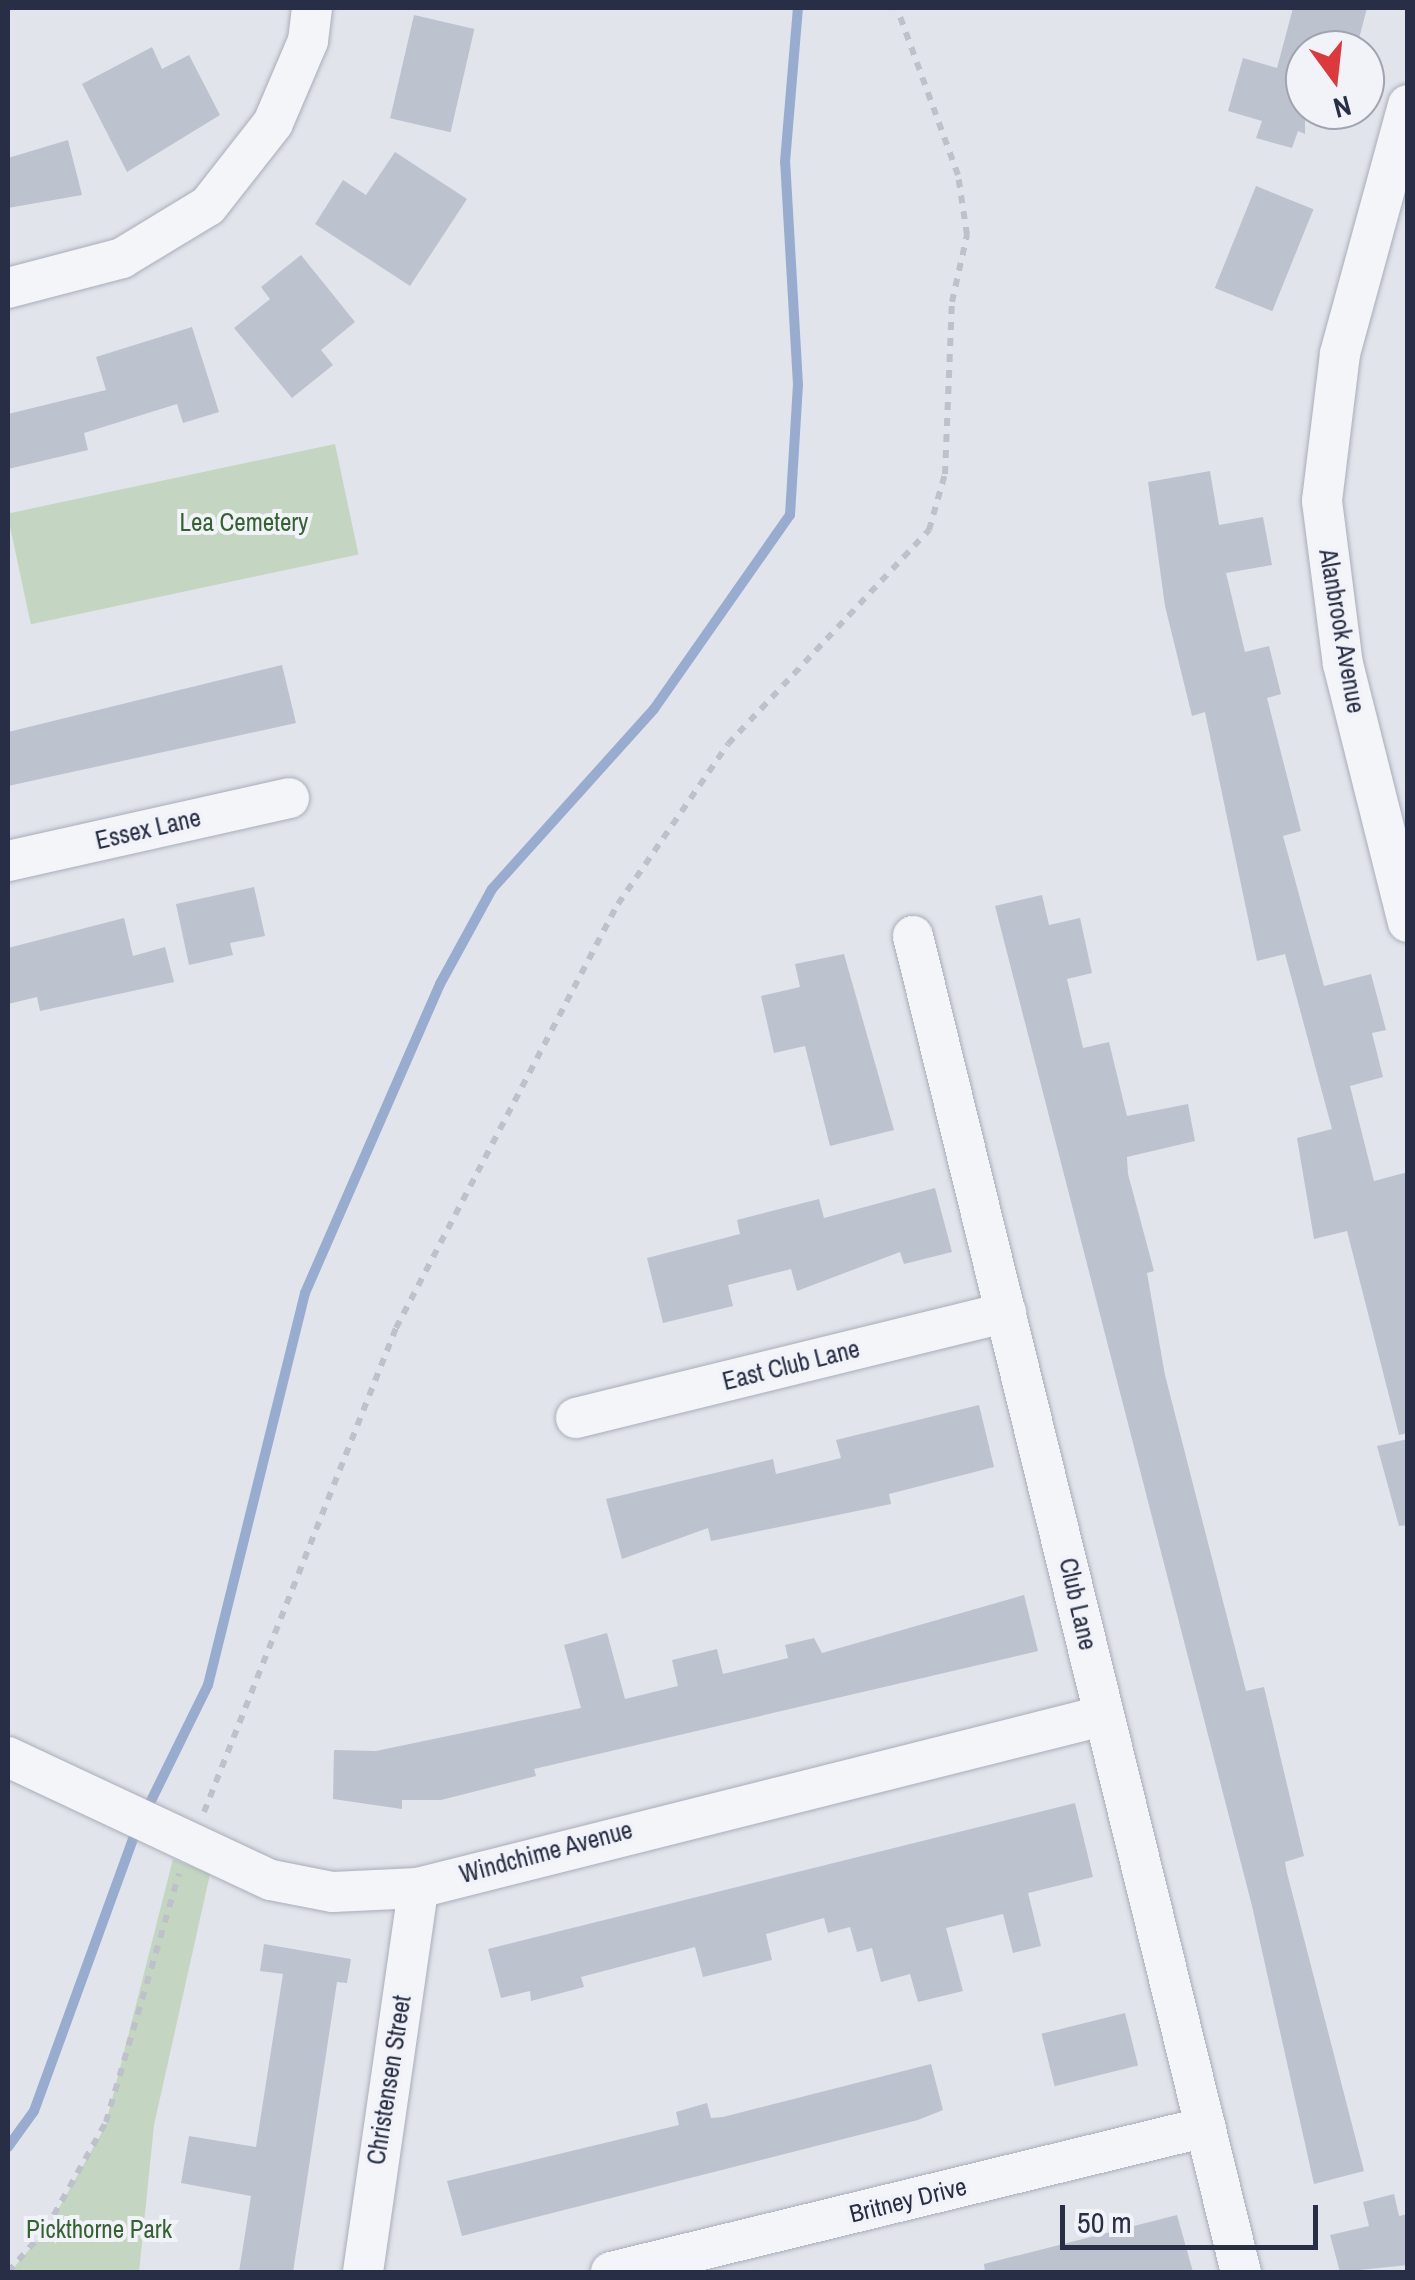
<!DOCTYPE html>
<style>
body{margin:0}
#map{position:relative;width:1415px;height:2280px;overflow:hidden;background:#e1e4eb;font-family:"Archivo Narrow",sans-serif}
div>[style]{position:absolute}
.green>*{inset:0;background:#c4d6c1;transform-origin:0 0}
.stream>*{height:10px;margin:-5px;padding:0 5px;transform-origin:5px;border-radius:5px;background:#98accf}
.building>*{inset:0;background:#bdc2cf;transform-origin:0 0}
.path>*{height:6px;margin-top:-3px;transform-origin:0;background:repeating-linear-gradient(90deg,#bfc1ca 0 8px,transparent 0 16px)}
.roads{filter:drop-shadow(0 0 2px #a9adb9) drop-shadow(0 0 2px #a9adb9)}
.street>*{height:40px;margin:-20px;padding:0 20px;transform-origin:20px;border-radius:20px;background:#f4f5f9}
span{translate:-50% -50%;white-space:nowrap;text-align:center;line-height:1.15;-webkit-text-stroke:8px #f1f3f8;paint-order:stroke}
.park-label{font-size:25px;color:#366233}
.street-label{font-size:25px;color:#272e45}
.frame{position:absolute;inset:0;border:10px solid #272e45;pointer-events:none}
.north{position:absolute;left:1285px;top:30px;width:100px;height:100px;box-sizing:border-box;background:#f1f3f8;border:2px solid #a0a4b0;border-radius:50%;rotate:165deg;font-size:28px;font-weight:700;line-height:40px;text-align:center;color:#272e45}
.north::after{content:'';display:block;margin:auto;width:35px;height:45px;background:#dd393d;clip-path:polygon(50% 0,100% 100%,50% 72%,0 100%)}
.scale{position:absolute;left:1060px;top:2205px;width:258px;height:45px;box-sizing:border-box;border:5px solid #272e45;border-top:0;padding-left:12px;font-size:30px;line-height:35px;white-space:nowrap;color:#272e45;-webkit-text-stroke:8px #f1f3f8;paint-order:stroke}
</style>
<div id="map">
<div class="green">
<i style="left:335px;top:444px;width:113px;height:335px;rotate:78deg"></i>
<i style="clip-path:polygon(173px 1859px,210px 1874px,154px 2125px,139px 2272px,10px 2272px,47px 2229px,105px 2127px)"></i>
</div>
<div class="stream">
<i style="left:146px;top:1811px;width:140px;rotate:-63.8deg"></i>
<i style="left:208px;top:1685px;width:404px;rotate:-76.1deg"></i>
<i style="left:305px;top:1293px;width:337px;rotate:-66.4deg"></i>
<i style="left:440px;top:984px;width:108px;rotate:-61.3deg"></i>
<i style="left:492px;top:889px;width:242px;rotate:-48deg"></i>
<i style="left:654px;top:709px;width:237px;rotate:-55deg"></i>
<i style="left:790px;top:515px;width:130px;rotate:-86.5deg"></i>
<i style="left:798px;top:385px;width:223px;rotate:-93.3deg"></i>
<i style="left:785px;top:162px;width:155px;rotate:-85.2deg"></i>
<i style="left:8px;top:2147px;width:44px;rotate:-54.2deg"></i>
<i style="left:34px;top:2111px;width:303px;rotate:-70deg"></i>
</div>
<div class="building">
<i style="clip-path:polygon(1293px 8px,1367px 8px,1356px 50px,1305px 50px,1305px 134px,1298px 131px,1292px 148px,1256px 138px,1262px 121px,1228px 111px,1243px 58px,1277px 68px)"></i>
<i style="left:414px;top:15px;width:62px;height:106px;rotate:13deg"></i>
<i style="clip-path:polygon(152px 47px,162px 69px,189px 55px,220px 115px,127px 172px,82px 84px)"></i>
<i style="clip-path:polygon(68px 140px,82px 195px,8px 208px,8px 158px)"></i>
<i style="clip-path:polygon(395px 152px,467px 199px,410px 286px,315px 224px,343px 180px,366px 195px)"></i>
<i style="left:1256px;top:186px;width:62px;height:110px;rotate:22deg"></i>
<i style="clip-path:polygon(301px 255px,355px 322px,321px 350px,333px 365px,292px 398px,234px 328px,270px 299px,261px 287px)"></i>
<i style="clip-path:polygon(192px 327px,219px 412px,183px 423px,177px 404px,84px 433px,88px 450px,8px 469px,8px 414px,106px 390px,96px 357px)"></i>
<i style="clip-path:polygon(1210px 471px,1219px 525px,1263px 517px,1272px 565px,1226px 573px,1245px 652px,1269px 646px,1281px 694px,1267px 698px,1301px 831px,1283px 836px,1324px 986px,1371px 974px,1386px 1030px,1372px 1033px,1383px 1077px,1350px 1086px,1374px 1181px,1408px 1172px,1408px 1433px,1399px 1435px,1347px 1231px,1314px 1239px,1297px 1138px,1332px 1129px,1285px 954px,1257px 961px,1205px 712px,1192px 716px,1165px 606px,1148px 482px)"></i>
<i style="clip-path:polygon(282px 665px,296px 723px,8px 786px,8px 732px)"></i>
<i style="clip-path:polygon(254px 887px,265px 936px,230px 943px,233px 955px,189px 965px,176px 904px)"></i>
<i style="clip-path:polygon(1042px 895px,1049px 925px,1080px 918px,1092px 973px,1067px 979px,1083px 1048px,1109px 1042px,1127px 1116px,1188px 1104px,1195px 1141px,1127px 1157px,1128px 1174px,1154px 1271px,1147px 1273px,1165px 1375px,1246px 1691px,1264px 1687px,1279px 1751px,1304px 1856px,1285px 1862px,1287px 1873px,1364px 2171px,1314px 2184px,1252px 1906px,995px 906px)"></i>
<i style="clip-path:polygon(124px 918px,133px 956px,165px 947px,174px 982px,40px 1011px,37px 997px,8px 1004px,8px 948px)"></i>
<i style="clip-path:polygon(844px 954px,894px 1130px,830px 1146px,805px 1046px,774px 1053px,761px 996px,800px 987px,795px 964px)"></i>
<i style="clip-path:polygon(935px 1188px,952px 1252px,904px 1264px,900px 1252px,797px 1291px,791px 1269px,728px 1285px,733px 1306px,663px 1323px,647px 1258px,740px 1234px,737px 1220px,819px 1199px,824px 1218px)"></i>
<i style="clip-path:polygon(979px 1405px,994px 1467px,889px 1494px,891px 1504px,711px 1541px,708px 1528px,622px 1559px,606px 1499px,773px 1459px,776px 1474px,841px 1458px,836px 1440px)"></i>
<i style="clip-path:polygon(1408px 1439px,1408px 1525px,1399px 1526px,1377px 1446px)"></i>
<i style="clip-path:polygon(1024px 1595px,1038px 1651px,534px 1769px,536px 1776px,441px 1800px,402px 1800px,402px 1809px,333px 1799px,334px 1750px,376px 1751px,581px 1708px,564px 1645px,607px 1633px,625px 1699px,678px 1686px,672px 1660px,717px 1649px,723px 1674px,788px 1658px,785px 1645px,814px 1638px,822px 1653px)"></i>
<i style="clip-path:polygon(1075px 1803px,1093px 1877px,1028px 1893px,1041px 1946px,1013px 1953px,1003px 1914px,946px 1928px,963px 1991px,918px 2002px,910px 1974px,881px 1982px,872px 1948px,857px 1952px,850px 1927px,828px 1933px,824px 1918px,766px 1934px,772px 1960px,703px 1977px,695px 1947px,581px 1977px,584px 1987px,531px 2001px,530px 1991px,501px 1998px,488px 1949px)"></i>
<i style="clip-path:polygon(264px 1944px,351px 1959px,347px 1983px,337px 1982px,293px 2272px,239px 2272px,251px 2196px,181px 2183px,189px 2136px,256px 2147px,283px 1974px,260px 1971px)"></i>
<i style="left:1125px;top:2013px;width:54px;height:86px;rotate:76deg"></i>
<i style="clip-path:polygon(931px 2064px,943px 2110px,918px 2120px,462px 2236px,447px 2181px,679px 2125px,676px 2112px,707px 2103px,711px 2118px,723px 2117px)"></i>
<i style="clip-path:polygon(1394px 2194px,1399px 2216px,1408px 2214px,1408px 2265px,1340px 2272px,1330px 2235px,1369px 2226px,1363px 2202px)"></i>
<i style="clip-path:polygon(1177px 2215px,1193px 2272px,985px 2272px,984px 2264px)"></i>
</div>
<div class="path">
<i style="left:204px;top:1812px;width:521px;rotate:-68.36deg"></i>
<i style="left:396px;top:1328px;width:479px;rotate:-62.4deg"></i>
<i style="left:618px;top:904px;width:194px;rotate:-55.5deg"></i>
<i style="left:728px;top:744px;width:294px;rotate:-46.8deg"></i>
<i style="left:929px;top:530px;width:58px;rotate:-74.1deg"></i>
<i style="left:945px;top:474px;width:172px;rotate:-87.7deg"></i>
<i style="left:952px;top:302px;width:69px;rotate:-77.4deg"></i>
<i style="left:967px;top:235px;width:61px;rotate:-98.5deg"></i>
<i style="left:958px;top:175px;width:178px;rotate:-110.1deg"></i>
<i style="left:8px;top:2272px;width:57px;rotate:-48.5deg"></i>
<i style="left:46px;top:2229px;width:123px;rotate:-60.7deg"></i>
<i style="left:106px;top:2122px;width:259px;rotate:-73.6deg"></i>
</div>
<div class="roads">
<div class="street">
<i style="left:1408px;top:105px;width:258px;rotate:105.3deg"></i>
<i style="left:1340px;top:354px;width:148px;rotate:97deg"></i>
<i style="left:1322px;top:501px;width:164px;rotate:82.7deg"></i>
<i style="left:1343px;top:664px;width:266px;rotate:75.9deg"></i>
<i style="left:8px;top:288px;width:118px;rotate:-14.7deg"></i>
<i style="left:122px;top:258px;width:100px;rotate:-31.2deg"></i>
<i style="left:208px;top:206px;width:105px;rotate:-51.9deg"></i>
<i style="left:273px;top:123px;width:89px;rotate:-66.9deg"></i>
<i style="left:308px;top:41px;width:33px;rotate:-83deg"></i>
<i style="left:8px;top:861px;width:288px;rotate:-12.6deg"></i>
<i style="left:913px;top:936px;width:1376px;rotate:76.21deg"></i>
<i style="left:576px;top:1418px;width:443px;rotate:-13.8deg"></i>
<i style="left:8px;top:1757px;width:290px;rotate:25.1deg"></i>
<i style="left:271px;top:1880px;width:63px;rotate:11deg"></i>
<i style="left:333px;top:1892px;width:85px;rotate:-2.7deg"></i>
<i style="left:418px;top:1888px;width:705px;rotate:-14.12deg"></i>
<i style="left:363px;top:2272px;width:388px;rotate:-81.8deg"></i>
<i style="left:611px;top:2272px;width:612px;rotate:-13.7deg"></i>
</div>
</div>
<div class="park-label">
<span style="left:244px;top:522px">Lea Cemetery</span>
<span style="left:99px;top:2229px">Pickthorne Park</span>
</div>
<div class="street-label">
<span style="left:1342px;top:631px;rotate:80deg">Alanbrook Avenue</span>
<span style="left:148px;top:829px;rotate:-13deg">Essex Lane</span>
<span style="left:791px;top:1365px;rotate:-14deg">East Club Lane</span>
<span style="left:1078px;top:1604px;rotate:77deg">Club Lane</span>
<span style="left:546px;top:1852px;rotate:-15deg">Windchime Avenue</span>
<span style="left:389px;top:2080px;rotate:-81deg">Christensen Street</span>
<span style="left:908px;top:2200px;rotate:-14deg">Britney Drive</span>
</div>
<div class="frame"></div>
<div class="north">N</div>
<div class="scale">50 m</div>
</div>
